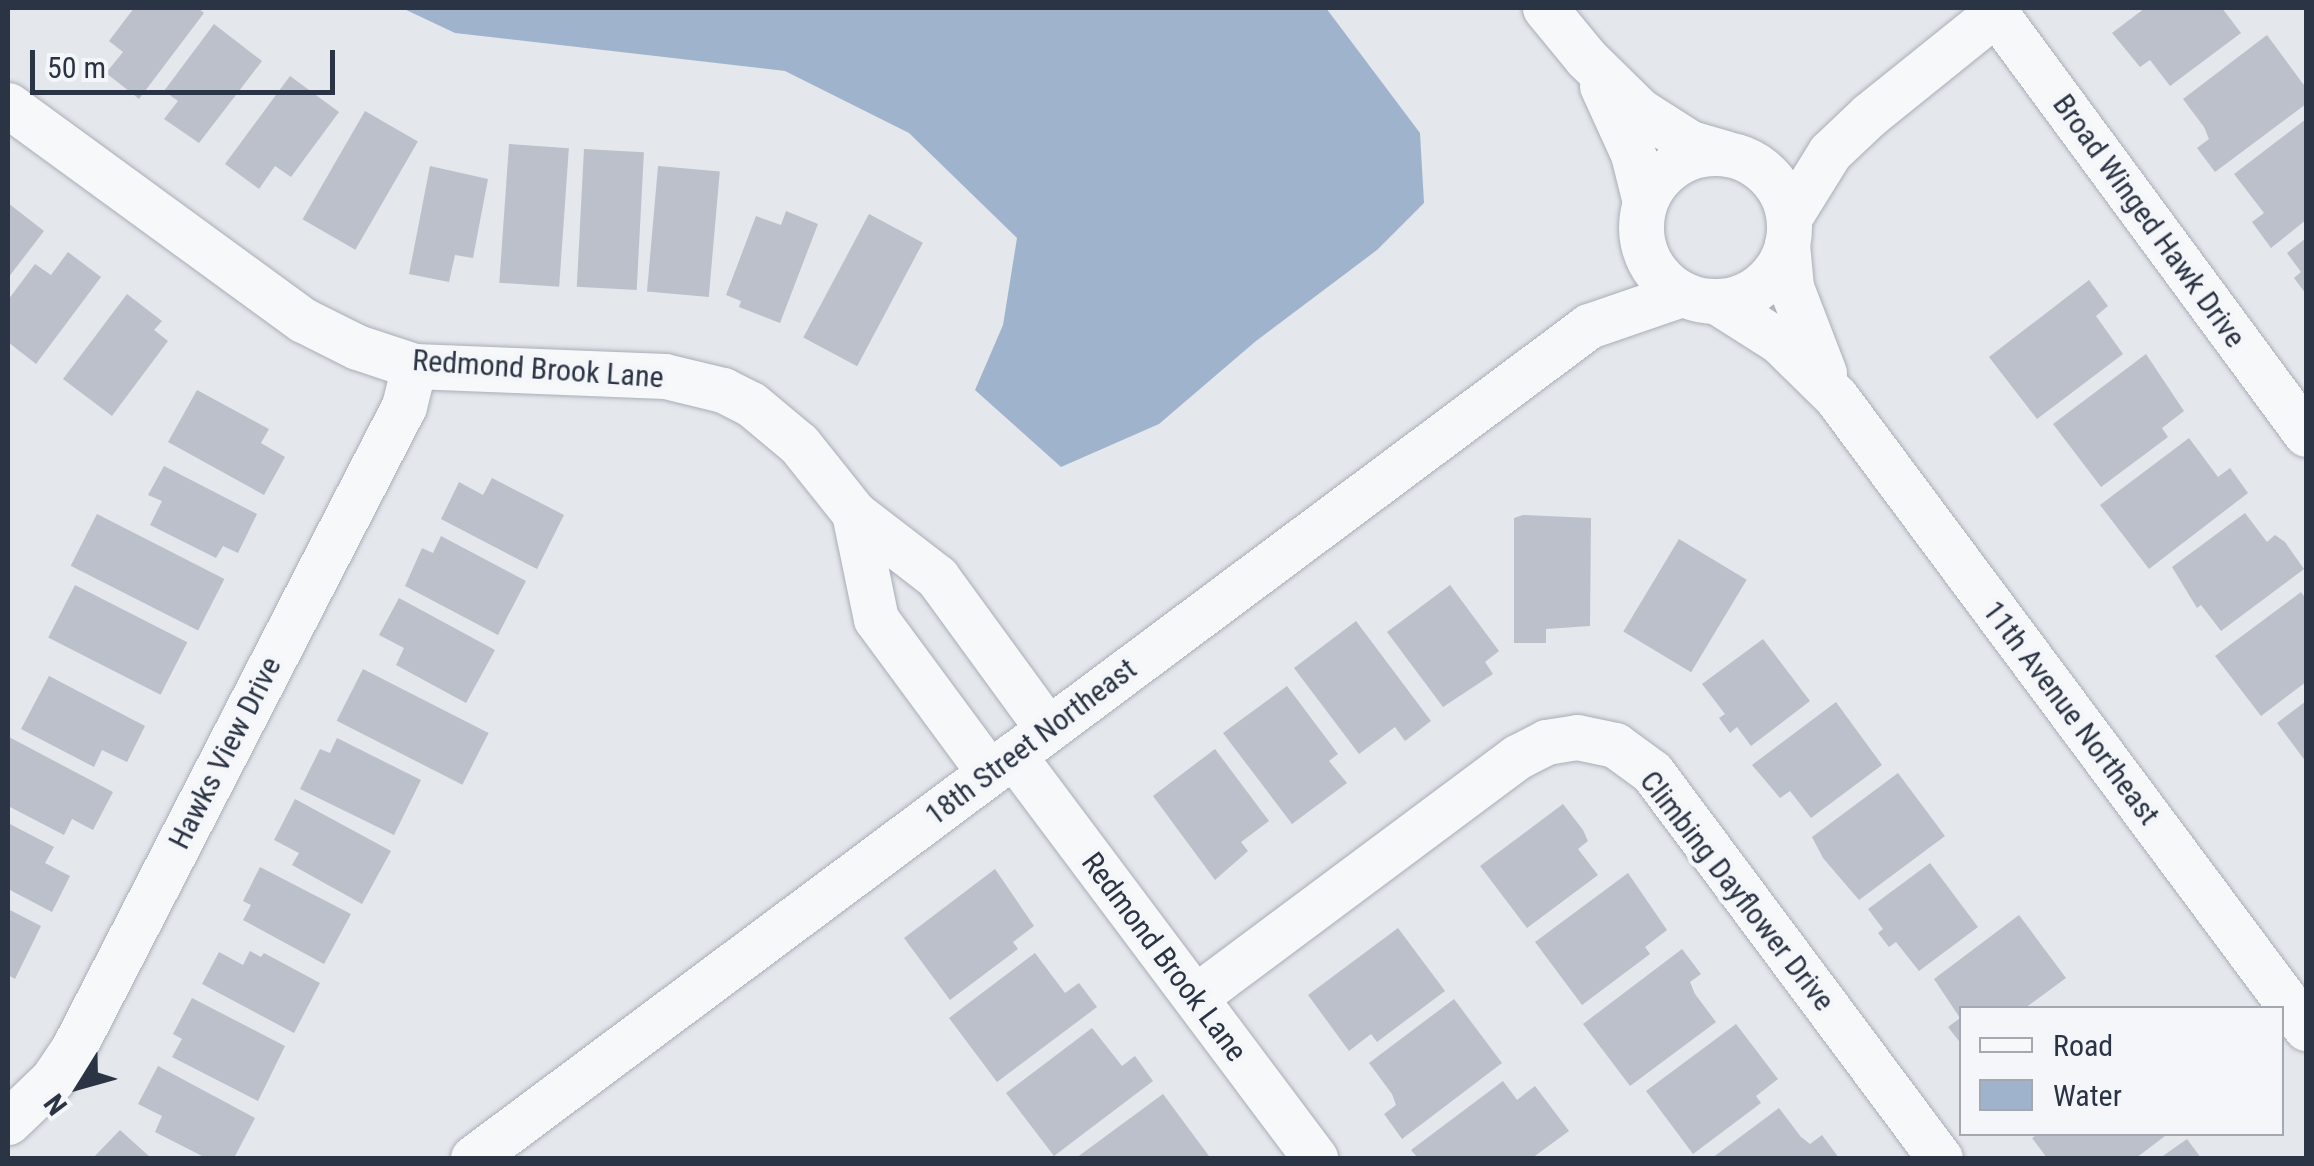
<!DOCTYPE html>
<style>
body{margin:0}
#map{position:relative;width:2314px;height:1166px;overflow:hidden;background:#e4e7ec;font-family:"Roboto Condensed",sans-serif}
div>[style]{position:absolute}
.water>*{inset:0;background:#9fb4cc}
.building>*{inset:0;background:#bbc0ca;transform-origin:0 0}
.roads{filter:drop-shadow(0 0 2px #a9aeb7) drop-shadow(0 0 2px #a9aeb7)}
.minor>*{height:45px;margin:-22.5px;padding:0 22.5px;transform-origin:22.5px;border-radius:22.5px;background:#f7f8fa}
.minor>.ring{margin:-22.5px;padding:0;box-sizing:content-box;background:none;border:45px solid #f7f8fa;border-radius:50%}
span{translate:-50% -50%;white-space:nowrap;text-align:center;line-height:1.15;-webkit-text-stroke:9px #f4f6f9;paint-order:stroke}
.street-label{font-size:30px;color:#2b3445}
.frame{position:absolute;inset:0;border:10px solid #2b3445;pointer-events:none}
.legend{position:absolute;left:1959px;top:1006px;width:325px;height:130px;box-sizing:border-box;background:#f4f6f9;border:2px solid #a4a8b1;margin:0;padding:12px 18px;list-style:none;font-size:30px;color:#2b3445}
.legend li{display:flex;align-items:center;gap:20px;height:50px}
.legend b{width:50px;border:2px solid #a4a8b1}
.north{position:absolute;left:30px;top:1036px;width:100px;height:100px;-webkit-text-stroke:8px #f4f6f9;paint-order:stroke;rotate:233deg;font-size:28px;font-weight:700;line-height:40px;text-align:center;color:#2b3445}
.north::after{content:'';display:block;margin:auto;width:35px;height:45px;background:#2b3445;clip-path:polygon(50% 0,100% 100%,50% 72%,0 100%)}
.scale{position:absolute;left:30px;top:50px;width:305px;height:45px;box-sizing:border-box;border:5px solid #2b3445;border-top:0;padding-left:12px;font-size:30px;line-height:35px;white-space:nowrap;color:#2b3445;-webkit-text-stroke:8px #f4f6f9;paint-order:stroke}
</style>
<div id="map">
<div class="water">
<i style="clip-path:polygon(402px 8px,1326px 8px,1420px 133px,1424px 203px,1377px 250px,1256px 341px,1159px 424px,1061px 467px,975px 390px,1003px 325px,1017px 238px,909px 133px,785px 71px,455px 33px)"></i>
</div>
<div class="building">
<i style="clip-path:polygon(134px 8px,198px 8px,204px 13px,139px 99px,106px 73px,123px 52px,109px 41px)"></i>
<i style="clip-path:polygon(2145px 8px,2222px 8px,2241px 33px,2170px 86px,2150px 60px,2140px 67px,2112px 33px)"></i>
<i style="clip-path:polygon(214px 24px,262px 61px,199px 143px,164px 119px,178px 101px,164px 91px)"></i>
<i style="clip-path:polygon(2267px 35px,2306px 88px,2306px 104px,2215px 172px,2197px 148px,2209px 139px,2204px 127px,2183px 99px)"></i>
<i style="clip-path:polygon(290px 76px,339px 112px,291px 177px,275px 166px,259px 189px,225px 164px)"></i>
<i style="left:365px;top:111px;width:61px;height:125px;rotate:30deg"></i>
<i style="clip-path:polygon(2306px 119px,2306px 220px,2271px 248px,2252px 222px,2264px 213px,2234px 174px)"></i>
<i style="left:509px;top:144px;width:60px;height:139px;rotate:4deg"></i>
<i style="left:584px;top:149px;width:60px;height:138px;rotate:3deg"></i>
<i style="clip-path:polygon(430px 166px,488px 179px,473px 258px,455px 255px,449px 282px,409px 274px)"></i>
<i style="left:658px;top:166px;width:62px;height:126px;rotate:5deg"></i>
<i style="clip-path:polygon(8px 203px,44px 231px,8px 278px)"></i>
<i style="clip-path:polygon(786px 211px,818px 224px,780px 323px,739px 307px,741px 301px,726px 295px,756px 216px,781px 225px)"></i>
<i style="left:869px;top:214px;width:61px;height:140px;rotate:28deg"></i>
<i style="clip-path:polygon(2306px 238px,2306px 294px,2294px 278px,2301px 272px,2287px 253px)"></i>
<i style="clip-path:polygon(68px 252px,101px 277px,36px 364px,8px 342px,8px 300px,35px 264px,51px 275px)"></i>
<i style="clip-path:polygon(2089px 280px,2108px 306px,2096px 316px,2123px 354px,2037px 419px,1989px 357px)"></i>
<i style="clip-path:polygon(127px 294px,162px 321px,154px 330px,168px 341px,112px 416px,63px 379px)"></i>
<i style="clip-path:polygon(2146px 354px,2184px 411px,2162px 428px,2168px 437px,2101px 487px,2053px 424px)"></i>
<i style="clip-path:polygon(197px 390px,269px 429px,261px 443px,285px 457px,264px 495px,168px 442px)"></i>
<i style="clip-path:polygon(2189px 438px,2218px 477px,2230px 468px,2248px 493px,2149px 569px,2100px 505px)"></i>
<i style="clip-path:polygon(164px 466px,257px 514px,238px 553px,223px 546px,216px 558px,150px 525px,162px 501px,148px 495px)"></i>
<i style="clip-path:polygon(492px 478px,564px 515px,537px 569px,441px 519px,459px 482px,483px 495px)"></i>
<i style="clip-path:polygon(2245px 513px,2267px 542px,2275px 535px,2285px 542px,2304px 569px,2221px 631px,2201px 605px,2197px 608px,2172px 567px)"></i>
<i style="left:97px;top:514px;width:143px;height:58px;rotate:27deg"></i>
<i style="clip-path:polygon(1523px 515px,1591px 518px,1590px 626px,1546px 629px,1546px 643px,1514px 643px,1514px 518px)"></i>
<i style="clip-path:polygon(441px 536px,526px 581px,498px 635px,405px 586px,422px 548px,433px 553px)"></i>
<i style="left:1679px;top:539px;width:79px;height:108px;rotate:31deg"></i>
<i style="left:75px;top:585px;width:126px;height:59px;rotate:27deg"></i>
<i style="clip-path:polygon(1450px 585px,1499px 651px,1485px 662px,1493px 674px,1443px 707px,1387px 632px)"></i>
<i style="clip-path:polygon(2301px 592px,2306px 599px,2306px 682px,2261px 716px,2215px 656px)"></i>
<i style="clip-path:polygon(399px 598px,495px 650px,466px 703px,396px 665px,404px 648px,379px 635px)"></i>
<i style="clip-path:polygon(1356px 621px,1431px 721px,1405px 741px,1395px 727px,1359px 754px,1294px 668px)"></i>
<i style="clip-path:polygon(1763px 639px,1810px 701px,1751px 746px,1737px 727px,1730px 733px,1719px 718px,1725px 714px,1702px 684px)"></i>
<i style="left:363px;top:669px;width:141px;height:58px;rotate:27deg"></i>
<i style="clip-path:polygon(49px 676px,145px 726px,127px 762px,102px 750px,94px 767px,21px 729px)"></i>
<i style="clip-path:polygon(1287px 686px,1338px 754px,1329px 761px,1347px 783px,1292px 824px,1223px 733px)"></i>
<i style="clip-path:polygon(2306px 701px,2306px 762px,2277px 723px)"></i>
<i style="clip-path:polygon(1836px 702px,1882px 765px,1811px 818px,1790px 791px,1780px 798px,1752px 765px)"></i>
<i style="clip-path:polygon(9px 737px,113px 792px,93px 830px,72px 819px,64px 835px,8px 806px)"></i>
<i style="clip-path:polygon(337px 738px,421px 780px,394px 835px,300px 789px,320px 749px,330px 753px)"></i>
<i style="clip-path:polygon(1215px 749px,1269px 821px,1241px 842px,1248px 851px,1215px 880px,1153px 796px)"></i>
<i style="clip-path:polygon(1898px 773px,1945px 836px,1859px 900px,1823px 858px,1812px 837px)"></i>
<i style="clip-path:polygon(295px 799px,391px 851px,362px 904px,292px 865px,299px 853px,274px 840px)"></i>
<i style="clip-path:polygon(1563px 804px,1583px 830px,1588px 841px,1578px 849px,1598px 875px,1527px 928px,1480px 866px)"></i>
<i style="clip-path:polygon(8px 823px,54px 847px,45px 863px,70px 876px,52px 912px,8px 889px)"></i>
<i style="clip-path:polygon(1930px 863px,1978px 927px,1919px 971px,1896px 942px,1889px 947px,1878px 933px,1883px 929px,1868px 909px)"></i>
<i style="clip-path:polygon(260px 867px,351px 914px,324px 964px,243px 920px,251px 905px,243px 901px)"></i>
<i style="clip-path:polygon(995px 869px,1034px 926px,1013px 942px,1018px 949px,950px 1000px,904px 938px)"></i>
<i style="clip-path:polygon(1628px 873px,1667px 930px,1645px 947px,1650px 954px,1582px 1005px,1535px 942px)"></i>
<i style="clip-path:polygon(8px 909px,41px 926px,15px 979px,8px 975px)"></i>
<i style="clip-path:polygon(2019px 915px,2066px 978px,2025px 1008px,1962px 1008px,1962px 1045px,1948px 1027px,1960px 1018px,1934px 979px)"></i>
<i style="clip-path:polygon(1398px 928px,1445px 991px,1377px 1042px,1371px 1034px,1349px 1051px,1308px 995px)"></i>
<i style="clip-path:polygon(1682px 949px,1701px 974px,1690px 982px,1695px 994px,1716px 1022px,1630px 1086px,1583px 1024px)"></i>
<i style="clip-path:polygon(250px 951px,261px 957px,264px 953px,320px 983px,294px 1033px,202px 984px,219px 952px,243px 965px)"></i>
<i style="clip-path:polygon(1035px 953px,1065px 993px,1079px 983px,1097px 1007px,997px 1082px,949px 1018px)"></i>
<i style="clip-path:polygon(192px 998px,285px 1046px,258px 1101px,172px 1057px,182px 1039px,173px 1034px)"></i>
<i style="clip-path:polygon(1454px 999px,1502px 1063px,1402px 1139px,1384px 1114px,1396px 1105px,1392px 1094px,1369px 1063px)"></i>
<i style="clip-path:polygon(1736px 1024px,1778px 1079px,1756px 1096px,1761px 1103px,1693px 1154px,1646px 1091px)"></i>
<i style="clip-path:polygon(1092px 1028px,1122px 1066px,1135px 1056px,1153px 1081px,1054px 1156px,1006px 1093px)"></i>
<i style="clip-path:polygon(158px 1066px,255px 1118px,234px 1158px,206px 1158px,155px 1132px,162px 1116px,138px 1104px)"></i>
<i style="clip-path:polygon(1503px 1081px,1517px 1100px,1535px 1086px,1569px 1131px,1532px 1158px,1418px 1158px,1411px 1150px)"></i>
<i style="clip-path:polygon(1163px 1094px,1209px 1156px,1076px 1158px)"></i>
<i style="clip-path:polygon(1779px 1108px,1801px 1137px,1810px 1144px,1822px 1135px,1839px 1158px,1712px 1158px)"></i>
<i style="clip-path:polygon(120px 1130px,151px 1158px,93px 1158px)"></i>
<i style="clip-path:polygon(2038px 1134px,2163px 1134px,2165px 1136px,2136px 1158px,2047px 1158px,2032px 1138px)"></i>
<i style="clip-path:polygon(2187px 1139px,2201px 1158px,2160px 1158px)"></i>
</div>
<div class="roads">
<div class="minor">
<i style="left:1545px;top:8px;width:65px;rotate:50.6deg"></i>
<i style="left:1586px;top:58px;width:76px;rotate:44.5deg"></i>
<i style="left:1640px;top:111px;width:59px;rotate:32.6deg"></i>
<i style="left:1690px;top:143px;width:36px;rotate:16deg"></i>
<i style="left:1992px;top:8px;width:529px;rotate:53.61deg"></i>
<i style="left:1602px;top:86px;width:75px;rotate:65.5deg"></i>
<i style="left:1633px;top:154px;width:49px;rotate:76deg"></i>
<i style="left:8px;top:105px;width:365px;rotate:36.1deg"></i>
<i style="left:303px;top:320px;width:60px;rotate:26.6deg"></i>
<i style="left:357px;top:347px;width:60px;rotate:18.4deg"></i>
<i style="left:414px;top:366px;width:251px;rotate:2.3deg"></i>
<i style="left:665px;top:376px;width:60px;rotate:13.6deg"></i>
<i style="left:723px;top:390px;width:31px;rotate:27deg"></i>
<i style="left:751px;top:404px;width:62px;rotate:39.8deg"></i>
<i style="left:799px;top:444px;width:88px;rotate:51.4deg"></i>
<i style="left:854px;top:513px;width:105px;rotate:37.6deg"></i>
<i style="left:937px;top:577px;width:188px;rotate:53.9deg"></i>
<i class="ring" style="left:1641px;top:153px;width:103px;height:103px"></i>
<i style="left:1789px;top:218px;width:78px;rotate:-58.2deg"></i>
<i style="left:1830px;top:152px;width:54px;rotate:-43.5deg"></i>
<i style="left:1869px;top:115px;width:163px;rotate:-38.8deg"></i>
<i style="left:1787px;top:244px;width:43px;rotate:84.7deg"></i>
<i style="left:1791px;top:287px;width:92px;rotate:69deg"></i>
<i style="left:1716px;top:301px;width:75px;rotate:32.4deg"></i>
<i style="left:1779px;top:341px;width:80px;rotate:44.5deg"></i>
<i style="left:1836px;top:397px;width:787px;rotate:53.32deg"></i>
<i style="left:854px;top:513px;width:108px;rotate:78.3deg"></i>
<i style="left:876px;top:619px;width:190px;rotate:53.6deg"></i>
<i style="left:1013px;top:755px;width:504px;rotate:53.15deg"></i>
<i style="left:1195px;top:997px;width:402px;rotate:-36.7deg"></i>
<i style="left:1517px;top:757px;width:33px;rotate:-27deg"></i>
<i style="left:1546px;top:742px;width:31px;rotate:-9deg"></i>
<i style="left:1577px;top:737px;width:39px;rotate:12deg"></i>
<i style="left:1615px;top:745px;width:46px;rotate:36.1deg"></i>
<i style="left:1652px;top:772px;width:482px;rotate:53.3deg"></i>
<i style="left:8px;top:1122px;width:61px;rotate:-43.7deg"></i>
<i style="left:52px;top:1080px;width:37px;rotate:-56deg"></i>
<i style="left:73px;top:1049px;width:723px;rotate:-62.76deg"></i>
<i style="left:404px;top:406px;width:41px;rotate:-76deg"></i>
<i style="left:473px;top:1158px;width:1392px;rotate:-36.71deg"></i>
<i style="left:1589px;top:326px;width:98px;rotate:-19deg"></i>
</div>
</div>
<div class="street-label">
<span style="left:2149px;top:221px;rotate:54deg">Broad Winged Hawk Drive</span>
<span style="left:538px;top:369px;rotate:4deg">Redmond Brook Lane</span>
<span style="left:2071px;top:713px;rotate:53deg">11th Avenue Northeast</span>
<span style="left:1031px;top:742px;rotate:-37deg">18th Street Northeast</span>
<span style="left:225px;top:753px;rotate:-63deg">Hawks View Drive</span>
<span style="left:1737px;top:891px;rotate:52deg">Climbing Dayflower Drive</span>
<span style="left:1164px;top:957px;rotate:53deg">Redmond Brook Lane</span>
</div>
<div class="frame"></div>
<ul class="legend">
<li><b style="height:12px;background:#f7f8fa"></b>Road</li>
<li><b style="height:28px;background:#9fb4cc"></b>Water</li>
</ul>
<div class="north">N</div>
<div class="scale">50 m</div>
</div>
